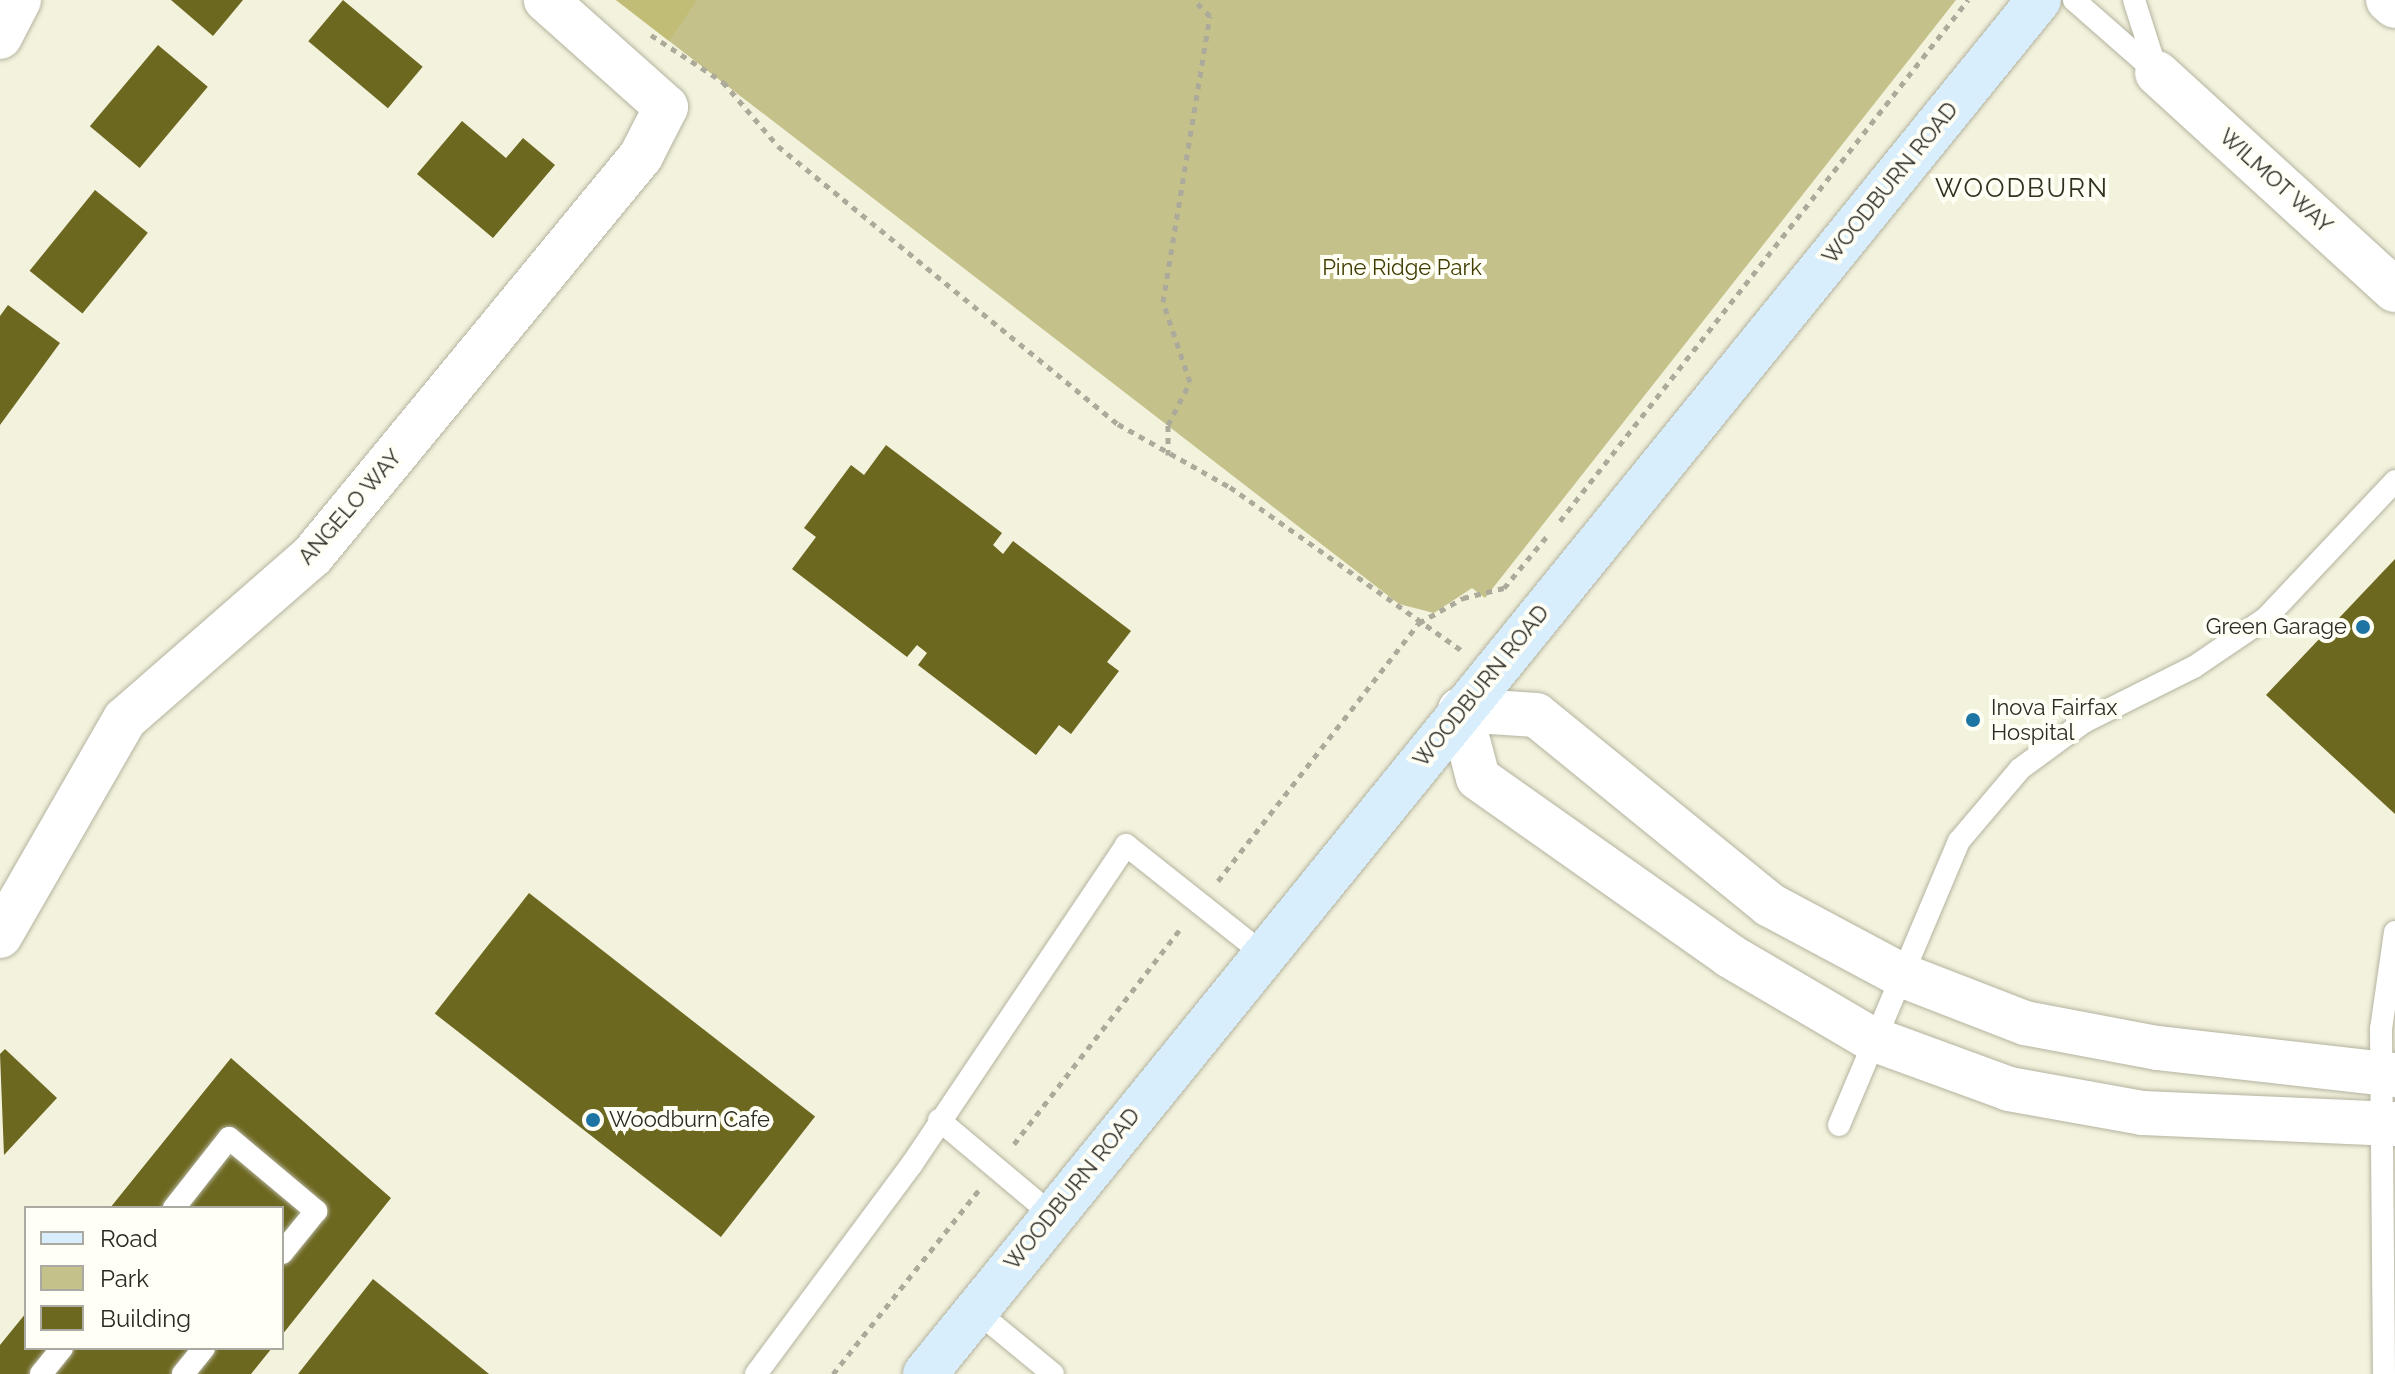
<!DOCTYPE html>
<style>
body{margin:0}
#map{position:relative;width:2395px;height:1374px;overflow:hidden;background:#f3f2dd;font-family:Raleway,sans-serif}
div>[style]{position:absolute}
.green>*{inset:0;background:#c4c18a}
.forest>*{inset:0;background:#c2bd76}
.building>*{inset:0;background:#6d6820;transform-origin:0 0}
.path>*{height:5px;margin-top:-2.5px;transform-origin:0;background:repeating-linear-gradient(90deg,#acab9b 0 6px,transparent 0 12px)}
.roads{filter:drop-shadow(0 0 2px #b4b39f) drop-shadow(0 0 2px #b4b39f)}
.lane>*{height:22px;margin:-11px;padding:0 11px;transform-origin:11px;border-radius:11px;background:#fff}
.street>*{height:44px;margin:-22px;padding:0 22px;transform-origin:22px;border-radius:22px;background:#fff}
.secondary>*{height:44px;margin:-22px;padding:0 22px;transform-origin:22px;border-radius:22px;background:#d8eefd}
.dots>*{width:22px;height:22px;translate:-50% -50%;box-sizing:border-box;border:4px solid #fffff6;border-radius:50%}
span{translate:-50% -50%;white-space:nowrap;text-align:center;line-height:1.15;-webkit-text-stroke:8px #fffff6;paint-order:stroke}
.street-label{font-size:22px;color:#2b2b23}
.park-label{font-size:22px;color:#403b01}
.poi-label{font-size:22px;color:#2b2b23}
.right{translate:-100% -50%;text-align:right}
.left{translate:0 -50%;text-align:left}
.quarter-label{font-size:26px;color:#323120;letter-spacing:2px}
.legend{position:absolute;left:24px;top:1206px;width:260px;height:144px;box-sizing:border-box;background:#fffff6;border:2px solid #aaaaa2;margin:0;padding:10px 14px;list-style:none;font-size:24px;color:#2b2b23}
.legend li{display:flex;align-items:center;gap:16px;height:40px}
.legend b{width:40px;border:2px solid #aaaaa2}
</style>
<div id="map">
<div class="green">
<i style="clip-path:polygon(616px 0,1956px 0,1485px 598px,1472px 588px,1434px 613px,1399px 604px)"></i>
</div>
<div class="forest">
<i style="clip-path:polygon(616px 0,697px 0,669px 41px)"></i>
</div>
<div class="building">
<i style="clip-path:polygon(171px 0,243px 0,213px 36px)"></i>
<i style="left:343px;top:0;width:104px;height:54px;rotate:40deg"></i>
<i style="left:158px;top:45px;width:65px;height:106px;rotate:40deg"></i>
<i style="clip-path:polygon(462px 121px,506px 158px,523px 138px,555px 165px,493px 238px,417px 174px)"></i>
<i style="left:95px;top:190px;width:68px;height:104px;rotate:39deg"></i>
<i style="clip-path:polygon(8px 305px,60px 343px,0 425px,0 316px)"></i>
<i style="clip-path:polygon(886px 445px,1002px 533px,993px 545px,1003px 554px,1013px 541px,1131px 631px,1107px 662px,1119px 671px,1071px 734px,1059px 725px,1036px 755px,918px 665px,927px 653px,917px 645px,907px 657px,792px 569px,816px 537px,804px 528px,851px 465px,864px 475px)"></i>
<i style="clip-path:polygon(2395px 559px,2395px 814px,2266px 695px)"></i>
<i style="left:529px;top:893px;width:363px;height:153px;rotate:38deg"></i>
<i style="clip-path:polygon(5px 1049px,57px 1098px,4px 1155px,0 1054px)"></i>
<i style="clip-path:polygon(231px 1058px,391px 1198px,282px 1335px,282px 1208px,110px 1208px)"></i>
<i style="clip-path:polygon(373px 1279px,489px 1374px,298px 1374px)"></i>
<i style="clip-path:polygon(26px 1313px,26px 1348px,272px 1348px,251px 1374px,0 1374px,0 1345px)"></i>
</div>
<div class="path">
<i style="left:651px;top:35px;width:86px;rotate:33.1deg"></i>
<i style="left:723px;top:82px;width:84px;rotate:49.3deg"></i>
<i style="left:778px;top:146px;width:439px;rotate:39.3deg"></i>
<i style="left:1118px;top:424px;width:129px;rotate:29.4deg"></i>
<i style="left:1230px;top:487px;width:283px;rotate:35.2deg"></i>
<i style="left:1168px;top:455px;width:30px;rotate:-90deg"></i>
<i style="left:1168px;top:425px;width:48px;rotate:-62.9deg"></i>
<i style="left:1190px;top:382px;width:84px;rotate:-108.6deg"></i>
<i style="left:1163px;top:302px;width:290px;rotate:-80.7deg"></i>
<i style="left:1210px;top:16px;width:23px;rotate:-135deg"></i>
<i style="left:1560px;top:521px;width:662px;rotate:-51.94deg"></i>
<i style="left:1218px;top:881px;width:327px;rotate:-52.1deg"></i>
<i style="left:1419px;top:623px;width:51px;rotate:-29.6deg"></i>
<i style="left:1463px;top:598px;width:42px;rotate:-13.7deg"></i>
<i style="left:1504px;top:588px;width:69px;rotate:-50.3deg"></i>
<i style="left:1014px;top:1144px;width:274px;rotate:-52.3deg"></i>
<i style="left:833px;top:1374px;width:235px;rotate:-51.6deg"></i>
</div>
<div class="roads">
<div class="lane">
<i style="left:2074px;top:0;width:111px;rotate:41.3deg"></i>
<i style="left:2134px;top:0;width:76px;rotate:72.3deg"></i>
<i style="left:939px;top:1120px;width:145px;rotate:40deg"></i>
<i style="left:1839px;top:1125px;width:308px;rotate:-67.1deg"></i>
<i style="left:1959px;top:841px;width:94px;rotate:-49.7deg"></i>
<i style="left:2020px;top:769px;width:79px;rotate:-36.3deg"></i>
<i style="left:2084px;top:722px;width:123px;rotate:-26.6deg"></i>
<i style="left:2194px;top:667px;width:87px;rotate:-34.2deg"></i>
<i style="left:2266px;top:618px;width:188px;rotate:-46.7deg"></i>
<i style="left:174px;top:1208px;width:89px;rotate:-51.8deg"></i>
<i style="left:229px;top:1138px;width:114px;rotate:40deg"></i>
<i style="left:316px;top:1211px;width:54px;rotate:129deg"></i>
<i style="left:974px;top:1309px;width:102px;rotate:39.4deg"></i>
<i style="left:41px;top:1374px;width:33px;rotate:-51deg"></i>
<i style="left:183px;top:1374px;width:33px;rotate:-51deg"></i>
<i style="left:756px;top:1374px;width:262px;rotate:-53.4deg"></i>
<i style="left:912px;top:1164px;width:384px;rotate:-56.1deg"></i>
<i style="left:1126px;top:845px;width:177px;rotate:38.4deg"></i>
<i style="left:2384px;top:1374px;width:345px;rotate:-90.5deg"></i>
<i style="left:2381px;top:1029px;width:98px;rotate:-81.8deg"></i>
</div>
<div class="street">
<i style="left:2388px;top:0;width:9px;rotate:41deg"></i>
<i style="left:0;top:37px;width:42px;rotate:-62.8deg"></i>
<i style="left:2157px;top:73px;width:322px;rotate:42.4deg"></i>
<i style="left:0;top:936px;width:250px;rotate:-60.1deg"></i>
<i style="left:125px;top:719px;width:248px;rotate:-41.1deg"></i>
<i style="left:312px;top:556px;width:518px;rotate:-50.56deg"></i>
<i style="left:641px;top:156px;width:55px;rotate:-63deg"></i>
<i style="left:666px;top:107px;width:161px;rotate:-138.3deg"></i>
<i style="left:2395px;top:1075px;width:240px;rotate:-173.5deg"></i>
<i style="left:2157px;top:1048px;width:134px;rotate:-169.3deg"></i>
<i style="left:2025px;top:1023px;width:133px;rotate:-158.8deg"></i>
<i style="left:1901px;top:975px;width:149px;rotate:-151.9deg"></i>
<i style="left:1770px;top:905px;width:301px;rotate:-140.9deg"></i>
<i style="left:1536px;top:715px;width:76px;rotate:-176.2deg"></i>
<i style="left:1460px;top:710px;width:70px;rotate:75.2deg"></i>
<i style="left:1478px;top:778px;width:309px;rotate:35.2deg"></i>
<i style="left:1730px;top:956px;width:162px;rotate:30.4deg"></i>
<i style="left:1870px;top:1038px;width:148px;rotate:20.1deg"></i>
<i style="left:2009px;top:1089px;width:135px;rotate:10.2deg"></i>
<i style="left:2142px;top:1113px;width:253px;rotate:2.5deg"></i>
</div>
<div class="secondary">
<i style="left:925px;top:1374px;width:1769px;rotate:-50.97deg"></i>
</div>
</div>
<div class="dots">
<i style="left:2363px;top:627px;background:#1e75a4"></i>
<i style="left:1973px;top:720px;background:#1e75a4"></i>
<i style="left:593px;top:1120px;background:#1e75a4"></i>
</div>
<div class="street-label">
<span style="left:2276px;top:181px;rotate:42deg">WILMOT WAY</span>
<span style="left:1890px;top:183px;rotate:-51deg">WOODBURN ROAD</span>
<span style="left:350px;top:507px;rotate:-49deg">ANGELO WAY</span>
<span style="left:1481px;top:686px;rotate:-51deg">WOODBURN ROAD</span>
<span style="left:1072px;top:1189px;rotate:-51deg">WOODBURN ROAD</span>
</div>
<div class="park-label">
<span style="left:1402px;top:268px">Pine Ridge Park</span>
</div>
<div class="poi-label">
<span class="right" style="left:2347px;top:627px">Green Garage</span>
<span class="left" style="left:1991px;top:720px">Inova Fairfax<br>Hospital</span>
<span class="left" style="left:609px;top:1120px">Woodburn Cafe</span>
</div>
<div class="quarter-label">
<span style="left:2022px;top:189px">WOODBURN</span>
</div>
<ul class="legend">
<li><b style="height:10px;background:#d8eefd"></b>Road</li>
<li><b style="height:22px;background:#c4c18a"></b>Park</li>
<li><b style="height:22px;background:#6d6820"></b>Building</li>
</ul>
</div>
